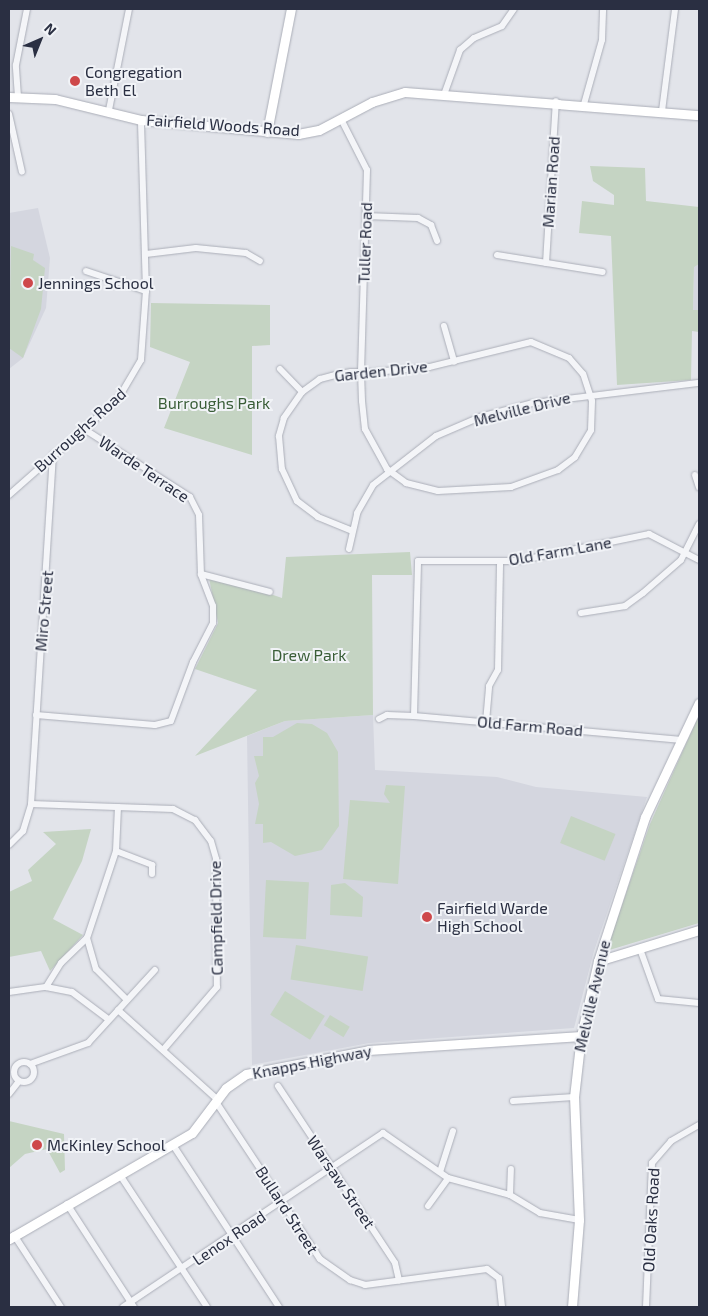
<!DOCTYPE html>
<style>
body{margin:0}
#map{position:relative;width:708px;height:1316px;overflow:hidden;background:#e2e4ea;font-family:"Exo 2",sans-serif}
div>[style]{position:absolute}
.built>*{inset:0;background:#d4d6df}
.green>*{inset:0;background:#c5d4c3;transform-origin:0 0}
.roads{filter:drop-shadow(0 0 1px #abaeb8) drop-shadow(0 0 1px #abaeb8)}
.street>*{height:6px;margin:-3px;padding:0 3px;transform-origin:3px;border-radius:3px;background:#f4f5f8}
.street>.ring{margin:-3px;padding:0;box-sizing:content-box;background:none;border:6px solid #f4f5f8;border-radius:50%}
.secondary>*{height:9px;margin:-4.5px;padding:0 4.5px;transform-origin:4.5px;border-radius:4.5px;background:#fff}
.dots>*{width:14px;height:14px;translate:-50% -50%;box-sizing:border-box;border:2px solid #f1f3f7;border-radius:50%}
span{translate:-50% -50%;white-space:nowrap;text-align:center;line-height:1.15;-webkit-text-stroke:4px #f1f3f7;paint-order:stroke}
.poi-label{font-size:16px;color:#2a2f42}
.left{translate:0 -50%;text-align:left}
.street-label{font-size:16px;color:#2a2f42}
.park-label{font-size:16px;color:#395d37}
.frame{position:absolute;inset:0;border:10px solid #2a2f42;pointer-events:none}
.north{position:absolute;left:15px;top:15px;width:50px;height:50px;-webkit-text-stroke:4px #f1f3f7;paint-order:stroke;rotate:44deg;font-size:14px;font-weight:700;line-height:20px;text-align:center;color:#2a2f42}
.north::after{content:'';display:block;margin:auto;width:18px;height:22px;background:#2a2f42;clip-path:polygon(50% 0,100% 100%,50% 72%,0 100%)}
</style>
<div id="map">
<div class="built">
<i style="clip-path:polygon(38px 208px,50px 258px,46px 308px,23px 358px,9px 369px,9px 213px)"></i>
<i style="clip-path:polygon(699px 264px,699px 310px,693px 311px,694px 266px)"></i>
<i style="clip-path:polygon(373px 715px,375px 770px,497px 777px,536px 787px,647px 797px,594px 951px,574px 1028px,369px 1043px,252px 1065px,247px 736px,285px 721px)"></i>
</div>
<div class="green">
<i style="clip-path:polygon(590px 166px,645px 168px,646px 201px,699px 207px,699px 264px,694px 267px,693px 310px,699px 310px,699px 332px,692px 331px,691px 380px,617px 385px,611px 236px,579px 233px,582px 201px,614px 205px,614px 195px,593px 181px)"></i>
<i style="clip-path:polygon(11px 246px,34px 254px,33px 260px,45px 268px,41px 309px,23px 358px,9px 348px)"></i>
<i style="clip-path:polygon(151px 303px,270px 305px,270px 345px,252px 346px,252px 455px,164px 428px,190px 362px,150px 347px)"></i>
<i style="clip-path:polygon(410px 552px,412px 575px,372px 575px,373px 715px,285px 721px,195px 756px,257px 690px,195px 669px,218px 623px,209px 578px,217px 576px,282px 598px,286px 557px)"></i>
<i style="clip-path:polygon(699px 715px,699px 923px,606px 951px,650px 824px)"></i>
<i style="clip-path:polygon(312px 724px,327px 733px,338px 752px,339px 826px,322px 850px,295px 856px,271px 842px,263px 843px,263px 824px,255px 824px,259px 804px,255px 783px,259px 776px,254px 756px,263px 756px,263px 737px,273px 737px,297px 723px)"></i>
<i style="clip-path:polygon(386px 785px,405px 786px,398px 884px,343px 879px,350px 800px,390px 803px,384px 794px)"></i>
<i style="left:571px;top:816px;width:48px;height:29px;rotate:22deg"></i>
<i style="clip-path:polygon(91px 829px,82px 861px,53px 919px,83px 935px,50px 971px,41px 951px,9px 957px,9px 892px,32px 881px,28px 870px,56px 844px,43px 832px)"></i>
<i style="left:266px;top:880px;width:43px;height:57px;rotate:3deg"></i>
<i style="clip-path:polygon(345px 883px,363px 897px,362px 917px,330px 915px,331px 885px)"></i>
<i style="left:296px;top:945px;width:73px;height:35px;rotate:9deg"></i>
<i style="left:285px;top:991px;width:47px;height:28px;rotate:32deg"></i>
<i style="left:330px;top:1015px;width:23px;height:12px;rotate:31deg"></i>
<i style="clip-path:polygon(9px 1121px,64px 1134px,65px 1170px,60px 1173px,47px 1149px,25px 1154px,9px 1168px)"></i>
</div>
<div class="roads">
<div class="street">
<i style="left:445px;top:92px;width:45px;rotate:-70.3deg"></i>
<i style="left:460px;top:50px;width:18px;rotate:-41deg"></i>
<i style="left:474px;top:38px;width:30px;rotate:-23deg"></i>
<i style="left:502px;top:26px;width:21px;rotate:-55deg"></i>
<i style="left:18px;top:97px;width:32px;rotate:-94deg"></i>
<i style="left:16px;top:65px;width:57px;rotate:-78.9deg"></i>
<i style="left:584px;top:104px;width:66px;rotate:-74.3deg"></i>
<i style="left:602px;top:40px;width:31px;rotate:-88deg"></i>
<i style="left:109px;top:110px;width:103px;rotate:-78.8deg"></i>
<i style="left:662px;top:111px;width:103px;rotate:-82.7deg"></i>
<i style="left:9px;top:114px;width:59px;rotate:77.4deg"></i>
<i style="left:341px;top:119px;width:57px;rotate:63deg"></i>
<i style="left:367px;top:170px;width:202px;rotate:91.7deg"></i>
<i style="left:361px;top:372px;width:29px;rotate:88deg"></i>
<i style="left:362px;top:401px;width:28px;rotate:84deg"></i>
<i style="left:365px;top:429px;width:46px;rotate:61.2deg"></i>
<i style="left:387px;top:469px;width:24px;rotate:36deg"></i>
<i style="left:406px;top:483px;width:33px;rotate:14deg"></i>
<i style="left:438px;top:491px;width:73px;rotate:-3.1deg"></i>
<i style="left:511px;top:487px;width:50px;rotate:-19.9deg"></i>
<i style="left:558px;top:470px;width:21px;rotate:-37deg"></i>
<i style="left:575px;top:457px;width:31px;rotate:-59deg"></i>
<i style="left:591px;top:430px;width:29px;rotate:-88deg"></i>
<i style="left:592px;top:401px;width:28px;rotate:-108deg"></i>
<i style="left:583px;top:374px;width:21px;rotate:-131deg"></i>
<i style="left:569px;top:358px;width:41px;rotate:-157.2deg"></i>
<i style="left:531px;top:342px;width:105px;rotate:166.2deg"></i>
<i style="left:429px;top:367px;width:55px;rotate:174.8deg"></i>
<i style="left:374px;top:372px;width:23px;rotate:180deg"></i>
<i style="left:351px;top:372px;width:12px;rotate:171deg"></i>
<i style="left:339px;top:374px;width:20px;rotate:165deg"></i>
<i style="left:320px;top:379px;width:22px;rotate:144deg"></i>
<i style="left:302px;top:392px;width:32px;rotate:125deg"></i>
<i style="left:284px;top:418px;width:19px;rotate:106deg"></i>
<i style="left:279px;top:436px;width:33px;rotate:85deg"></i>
<i style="left:282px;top:469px;width:35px;rotate:65deg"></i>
<i style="left:297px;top:501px;width:26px;rotate:37deg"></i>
<i style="left:318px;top:517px;width:35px;rotate:22deg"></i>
<i style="left:366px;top:216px;width:52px;rotate:2.2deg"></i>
<i style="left:418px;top:218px;width:15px;rotate:28deg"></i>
<i style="left:431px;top:225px;width:17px;rotate:69deg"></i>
<i style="left:146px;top:254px;width:50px;rotate:-6.8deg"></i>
<i style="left:196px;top:248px;width:50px;rotate:5.7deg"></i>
<i style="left:246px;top:253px;width:16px;rotate:30deg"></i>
<i style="left:497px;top:255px;width:107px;rotate:9.1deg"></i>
<i style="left:546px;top:263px;width:162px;rotate:-86.5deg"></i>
<i style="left:86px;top:271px;width:63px;rotate:18.4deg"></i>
<i style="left:444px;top:326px;width:37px;rotate:74deg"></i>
<i style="left:280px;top:369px;width:32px;rotate:46deg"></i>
<i style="left:84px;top:429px;width:126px;rotate:32.7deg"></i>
<i style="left:190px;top:497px;width:20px;rotate:63deg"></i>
<i style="left:199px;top:515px;width:59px;rotate:88.1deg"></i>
<i style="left:201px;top:574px;width:71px;rotate:14.6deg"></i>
<i style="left:695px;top:475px;width:13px;rotate:72deg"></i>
<i style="left:9px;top:495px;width:145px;rotate:-41.4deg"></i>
<i style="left:118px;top:399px;width:45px;rotate:-59.5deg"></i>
<i style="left:141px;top:360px;width:69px;rotate:-85.9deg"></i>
<i style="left:146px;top:291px;width:171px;rotate:-91.7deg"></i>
<i style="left:349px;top:549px;width:37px;rotate:-77deg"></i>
<i style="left:357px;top:513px;width:32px;rotate:-60deg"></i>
<i style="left:373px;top:485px;width:80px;rotate:-37.9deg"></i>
<i style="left:436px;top:436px;width:48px;rotate:-23.4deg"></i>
<i style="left:480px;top:417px;width:55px;rotate:-14.8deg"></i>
<i style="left:533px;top:403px;width:167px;rotate:-6.9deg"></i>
<i style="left:581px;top:613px;width:45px;rotate:-9deg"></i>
<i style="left:625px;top:606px;width:22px;rotate:-36deg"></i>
<i style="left:643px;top:593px;width:50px;rotate:-41deg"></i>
<i style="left:681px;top:560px;width:40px;rotate:-63.4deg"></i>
<i style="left:36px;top:715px;width:119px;rotate:4.8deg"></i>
<i style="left:155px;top:725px;width:16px;rotate:-14deg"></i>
<i style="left:171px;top:721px;width:63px;rotate:-69.6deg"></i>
<i style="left:193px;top:662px;width:44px;rotate:-62.9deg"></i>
<i style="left:213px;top:623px;width:17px;rotate:-90deg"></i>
<i style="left:213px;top:606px;width:34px;rotate:-111deg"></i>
<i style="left:414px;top:716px;width:155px;rotate:-88.5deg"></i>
<i style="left:418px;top:561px;width:100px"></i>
<i style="left:518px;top:561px;width:134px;rotate:-11.6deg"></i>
<i style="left:649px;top:534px;width:56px;rotate:27.5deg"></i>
<i style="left:379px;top:719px;width:9px;rotate:-27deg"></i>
<i style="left:387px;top:715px;width:27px;rotate:2deg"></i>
<i style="left:414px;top:716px;width:269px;rotate:5.1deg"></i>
<i style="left:486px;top:722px;width:36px;rotate:-85deg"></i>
<i style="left:489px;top:686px;width:18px;rotate:-61deg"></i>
<i style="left:498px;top:670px;width:108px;rotate:-88.9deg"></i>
<i style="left:31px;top:804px;width:142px;rotate:2deg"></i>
<i style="left:173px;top:809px;width:25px;rotate:27deg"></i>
<i style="left:195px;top:820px;width:26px;rotate:53deg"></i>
<i style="left:211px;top:841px;width:19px;rotate:74deg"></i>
<i style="left:216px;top:859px;width:128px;rotate:89.6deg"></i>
<i style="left:217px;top:987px;width:83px;rotate:130.6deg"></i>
<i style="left:118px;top:807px;width:44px;rotate:92.6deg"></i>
<i style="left:116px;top:851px;width:92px;rotate:108.4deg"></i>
<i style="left:87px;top:938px;width:32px;rotate:74deg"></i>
<i style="left:96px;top:969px;width:42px;rotate:45deg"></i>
<i style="left:9px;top:845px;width:20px;rotate:-45deg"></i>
<i style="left:23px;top:831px;width:28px;rotate:-73deg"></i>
<i style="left:31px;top:804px;width:350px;rotate:-86.4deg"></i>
<i style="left:116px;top:851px;width:39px;rotate:21deg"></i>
<i style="left:152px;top:865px;width:9px;rotate:90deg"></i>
<i style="left:640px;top:949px;width:53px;rotate:70.2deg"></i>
<i style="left:658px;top:999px;width:41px;rotate:5.6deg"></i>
<i style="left:46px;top:987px;width:28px;rotate:-58deg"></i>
<i style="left:61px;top:963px;width:36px;rotate:-44deg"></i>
<i style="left:9px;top:992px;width:37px;rotate:-8deg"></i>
<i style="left:46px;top:987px;width:26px;rotate:11deg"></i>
<i style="left:72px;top:992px;width:45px;rotate:36.9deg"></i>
<i style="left:118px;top:1010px;width:133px;rotate:42deg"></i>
<i class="ring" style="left:14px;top:1062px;width:14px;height:14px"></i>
<i style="left:30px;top:1064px;width:62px;rotate:-19.9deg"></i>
<i style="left:88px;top:1043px;width:99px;rotate:-47.5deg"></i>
<i style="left:278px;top:1086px;width:212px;rotate:56.5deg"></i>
<i style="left:395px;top:1263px;width:18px;rotate:77deg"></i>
<i style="left:9px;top:1094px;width:16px;rotate:-52deg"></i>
<i style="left:513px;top:1101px;width:61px;rotate:-3.8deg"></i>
<i style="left:216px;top:1102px;width:188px;rotate:56.5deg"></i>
<i style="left:320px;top:1259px;width:37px;rotate:35deg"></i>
<i style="left:350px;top:1280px;width:16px;rotate:18deg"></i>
<i style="left:365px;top:1285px;width:123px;rotate:-7.5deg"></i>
<i style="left:487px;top:1269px;width:15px;rotate:37deg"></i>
<i style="left:499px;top:1278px;width:29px;rotate:84deg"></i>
<i style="left:173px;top:1145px;width:194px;rotate:56.8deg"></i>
<i style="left:440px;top:1172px;width:43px;rotate:-72.4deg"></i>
<i style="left:120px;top:1175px;width:158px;rotate:56.6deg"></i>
<i style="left:510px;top:1195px;width:26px;rotate:-88deg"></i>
<i style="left:67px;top:1204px;width:123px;rotate:57deg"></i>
<i style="left:428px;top:1206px;width:34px;rotate:-54deg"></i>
<i style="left:14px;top:1235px;width:86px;rotate:56.9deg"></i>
<i style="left:123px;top:1307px;width:313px;rotate:-33.8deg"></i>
<i style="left:383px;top:1133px;width:79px;rotate:34.7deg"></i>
<i style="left:448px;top:1178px;width:64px;rotate:15.3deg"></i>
<i style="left:510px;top:1195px;width:35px;rotate:31deg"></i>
<i style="left:540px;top:1213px;width:40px;rotate:10deg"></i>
<i style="left:646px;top:1307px;width:144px;rotate:-87.6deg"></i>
<i style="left:652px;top:1163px;width:29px;rotate:-49deg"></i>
<i style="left:671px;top:1141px;width:32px;rotate:-30deg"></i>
</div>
<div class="secondary">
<i style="left:9px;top:97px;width:46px;rotate:2.5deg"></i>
<i style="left:55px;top:99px;width:89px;rotate:13.7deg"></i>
<i style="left:141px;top:120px;width:158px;rotate:5.1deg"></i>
<i style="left:298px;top:134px;width:21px;rotate:-11deg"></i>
<i style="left:319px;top:130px;width:60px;rotate:-27.8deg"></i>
<i style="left:372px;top:102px;width:34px;rotate:-17deg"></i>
<i style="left:405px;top:92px;width:295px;rotate:4.5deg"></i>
<i style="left:267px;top:132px;width:125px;rotate:-79deg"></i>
<i style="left:598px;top:961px;width:106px;rotate:-17.1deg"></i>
<i style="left:9px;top:1239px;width:211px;rotate:-30.1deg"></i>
<i style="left:192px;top:1133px;width:56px;rotate:-52.9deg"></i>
<i style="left:226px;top:1088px;width:24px;rotate:-35deg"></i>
<i style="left:246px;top:1074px;width:125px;rotate:-11deg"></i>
<i style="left:369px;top:1050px;width:212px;rotate:-3.8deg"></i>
<i style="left:572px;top:1307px;width:87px;rotate:-85.4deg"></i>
<i style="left:579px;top:1220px;width:123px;rotate:-92.3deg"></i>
<i style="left:574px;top:1097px;width:61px;rotate:-83.5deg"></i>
<i style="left:581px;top:1036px;width:77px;rotate:-77.2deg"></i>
<i style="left:598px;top:961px;width:151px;rotate:-71.9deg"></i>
<i style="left:645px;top:817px;width:126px;rotate:-64.7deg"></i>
</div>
</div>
<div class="dots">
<i style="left:75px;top:81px;background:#ce484a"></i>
<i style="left:28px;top:283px;background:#ce484a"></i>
<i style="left:427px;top:917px;background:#ce484a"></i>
<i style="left:37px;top:1145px;background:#ce484a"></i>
</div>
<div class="poi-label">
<span class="left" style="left:85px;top:81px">Congregation<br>Beth El</span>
<span class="left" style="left:38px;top:283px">Jennings School</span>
<span class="left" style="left:437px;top:917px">Fairfield Warde<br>High School</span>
<span class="left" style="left:47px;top:1145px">McKinley School</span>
</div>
<div class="street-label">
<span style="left:223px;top:125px;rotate:4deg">Fairfield Woods Road</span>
<span style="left:551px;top:182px;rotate:-86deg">Marian Road</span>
<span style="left:365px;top:243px;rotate:-88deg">Tuller Road</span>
<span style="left:381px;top:371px;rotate:-6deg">Garden Drive</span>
<span style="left:522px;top:409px;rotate:-14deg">Melville Drive</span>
<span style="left:80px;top:430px;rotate:-42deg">Burroughs Road</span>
<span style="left:144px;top:469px;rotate:34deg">Warde Terrace</span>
<span style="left:560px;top:551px;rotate:-10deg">Old Farm Lane</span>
<span style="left:44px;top:611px;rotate:-85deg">Miro Street</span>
<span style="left:530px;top:726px;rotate:5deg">Old Farm Road</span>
<span style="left:216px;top:918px;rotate:-91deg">Campfield Drive</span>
<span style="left:592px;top:996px;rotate:-77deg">Melville Avenue</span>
<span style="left:312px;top:1062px;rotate:-11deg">Knapps Highway</span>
<span style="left:341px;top:1182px;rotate:56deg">Warsaw Street</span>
<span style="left:287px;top:1210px;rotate:57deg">Bullard Street</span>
<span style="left:651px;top:1220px;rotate:-87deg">Old Oaks Road</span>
<span style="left:229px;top:1238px;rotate:-34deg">Lenox Road</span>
</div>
<div class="park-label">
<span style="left:214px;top:403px">Burroughs Park</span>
<span style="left:309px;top:655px">Drew Park</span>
</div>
<div class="frame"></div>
<div class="north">N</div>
</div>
